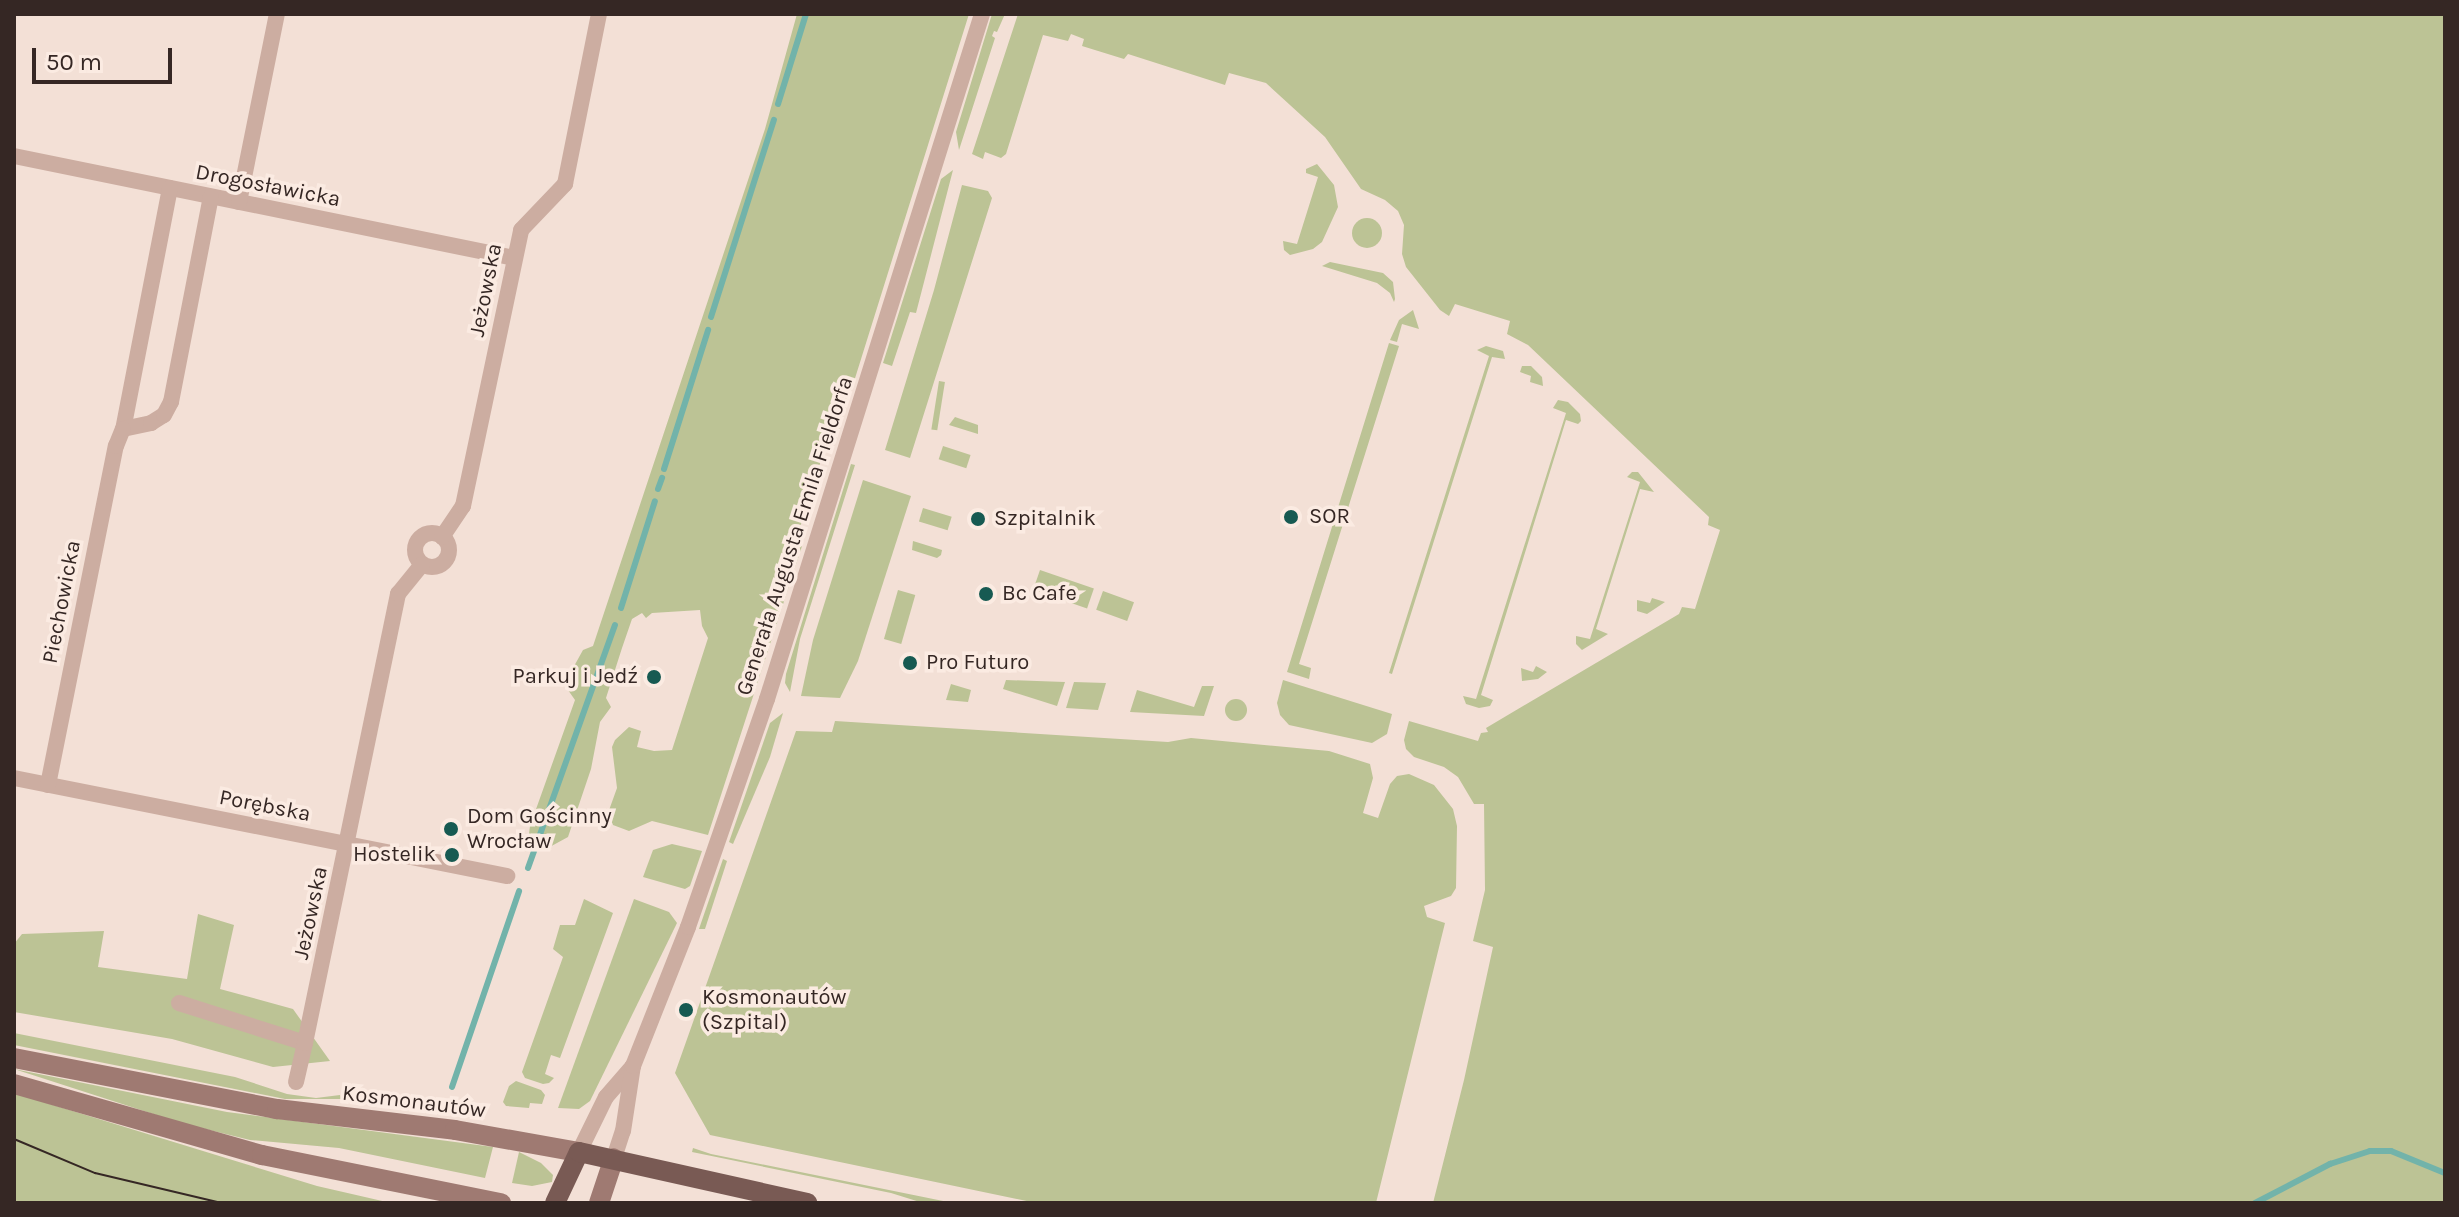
<!DOCTYPE html>
<meta charset="utf-8">
<style>
body{margin:0}
#map{position:relative;width:2459px;height:1217px;overflow:hidden;background:#f3e0d6;font-family:Karla,sans-serif}
div>[style]{position:absolute}
.green>*{inset:0;background:#bcc395;transform-origin:0 0}
.round{border-radius:50%}
.stream>*{height:6px;margin:-3px;padding:0 3px;transform-origin:3px;border-radius:3px;background:#72b3aa}
.minor>*{height:16px;margin:-8px;padding:0 8px;transform-origin:8px;border-radius:8px;background:#ccada1}
.minor>.ring{margin:-8px;padding:0;box-sizing:content-box;background:none;border:16px solid #ccada1;border-radius:50%}
.secondary>*{height:20px;margin:-10px;padding:0 10px;transform-origin:10px;border-radius:10px;background:#9f7a72}
.primary>*{height:20px;margin:-10px;padding:0 10px;transform-origin:10px;border-radius:10px;background:#795a54}
.tram>*{height:2px;margin:-1px;padding:0 1px;transform-origin:1px;border-radius:1px;background:#352724}
.dots>*{width:22px;height:22px;translate:-50% -50%;box-sizing:border-box;border:4px solid #fbebe2;border-radius:50%}
span{translate:-50% -50%;white-space:nowrap;text-align:center;line-height:1.15;-webkit-text-stroke:7px #fbebe2;paint-order:stroke}
.street-label{font-size:22px;color:#352724}
.poi-label{font-size:22px;color:#352724}
.left{translate:0 -50%;text-align:left}
.right{translate:-100% -50%;text-align:right}
.frame{position:absolute;inset:0;border:16px solid #352724;pointer-events:none}
.scale{position:absolute;left:32px;top:48px;width:140px;height:36px;box-sizing:border-box;border:4px solid #352724;border-top:0;padding-left:10px;font-size:24px;line-height:28px;white-space:nowrap;color:#352724;-webkit-text-stroke:6px #fbebe2;paint-order:stroke}
</style>
<div id="map">
<div class="green">
<i style="clip-path:polygon(797px 14px,969px 14px,836px 439px,828px 438px,795px 543px,802px 546px,708px 835px,652px 821px,629px 831px,613px 825px,608px 813px,617px 788px,612px 747px,615px 740px,629px 727px,641px 731px,637px 747px,654px 751px,672px 750px,708px 638px,702px 626px,700px 610px,652px 613px,646px 618px,642px 613px,632px 619px,622px 648px,606px 698px,611px 707px,600px 722px,591px 769px,568px 837px,546px 849px,527px 849px,530px 826px,575px 700px,568px 690px,568px 677px,583px 650px,593px 646px,765px 129px)"></i>
<i style="clip-path:polygon(992px 14px,1005px 14px,997px 32px,994px 31px,992px 36px,995px 38px,959px 150px,956px 132px)"></i>
<i style="clip-path:polygon(1018px 14px,2445px 14px,2445px 1203px,1433px 1203px,1464px 1080px,1493px 947px,1473px 941px,1485px 890px,1484px 804px,1474px 804px,1458px 777px,1444px 767px,1414px 757px,1406px 749px,1404px 740px,1409px 721px,1478px 741px,1481px 733px,1488px 732px,1486px 728px,1679px 614px,1682px 607px,1695px 609px,1720px 530px,1708px 525px,1709px 517px,1528px 345px,1507px 334px,1510px 321px,1455px 304px,1449px 316px,1440px 310px,1406px 267px,1402px 254px,1404px 225px,1398px 211px,1385px 200px,1361px 189px,1325px 137px,1266px 83px,1229px 73px,1225px 85px,1128px 54px,1124px 59px,1082px 46px,1084px 39px,1071px 34px,1068px 41px,1043px 35px,1006px 154px,1001px 158px,985px 152px,983px 159px,972px 154px)"></i>
<i style="clip-path:polygon(1317px 164px,1334px 185px,1338px 207px,1322px 242px,1313px 249px,1290px 255px,1284px 250px,1283px 241px,1297px 244px,1318px 177px,1306px 173px,1306px 169px)"></i>
<i style="clip-path:polygon(953px 170px,916px 313px,910px 312px,892px 366px,883px 363px,941px 179px)"></i>
<i style="clip-path:polygon(962px 185px,988px 191px,992px 198px,910px 458px,885px 450px,934px 290px)"></i>
<i class="round" style="left:1352px;top:218px;width:30px;height:30px"></i>
<i style="clip-path:polygon(1330px 262px,1383px 273px,1393px 282px,1395px 299px,1394px 302px,1390px 293px,1377px 283px,1322px 266px)"></i>
<i style="clip-path:polygon(1413px 310px,1419px 329px,1402px 324px,1397px 342px,1390px 340px,1399px 320px)"></i>
<i style="clip-path:polygon(1389px 343px,1399px 346px,1299px 664px,1311px 668px,1309px 679px,1287px 672px)"></i>
<i style="clip-path:polygon(1486px 346px,1503px 351px,1505px 359px,1492px 357px,1392px 674px,1389px 673px,1489px 356px,1477px 350px)"></i>
<i style="clip-path:polygon(1522px 366px,1531px 366px,1542px 377px,1543px 386px,1530px 382px,1531px 376px,1520px 372px)"></i>
<i style="left:939px;top:381px;width:6px;height:49px;rotate:9deg"></i>
<i style="clip-path:polygon(1558px 400px,1568px 402px,1580px 414px,1581px 421px,1578px 424px,1566px 420px,1481px 695px,1493px 700px,1490px 706px,1479px 708px,1466px 704px,1463px 696px,1476px 699px,1566px 413px,1553px 408px)"></i>
<i style="clip-path:polygon(955px 417px,978px 425px,978px 434px,949px 425px)"></i>
<i style="left:943px;top:446px;width:29px;height:14px;rotate:18deg"></i>
<i style="clip-path:polygon(851px 464px,855px 465px,800px 639px,790px 692px,785px 683px,786px 674px)"></i>
<i style="clip-path:polygon(1632px 472px,1638px 472px,1654px 492px,1640px 489px,1596px 629px,1608px 634px,1582px 650px,1576px 644px,1576px 636px,1590px 639px,1640px 482px,1627px 477px)"></i>
<i style="clip-path:polygon(863px 480px,911px 496px,858px 661px,840px 698px,801px 696px,813px 640px)"></i>
<i style="left:923px;top:508px;width:30px;height:14px;rotate:17deg"></i>
<i style="clip-path:polygon(913px 541px,942px 550px,941px 555px,937px 558px,912px 550px)"></i>
<i style="left:1040px;top:570px;width:57px;height:21px;rotate:19deg"></i>
<i style="left:898px;top:590px;width:18px;height:51px;rotate:16deg"></i>
<i style="left:1103px;top:591px;width:33px;height:20px;rotate:20deg"></i>
<i style="clip-path:polygon(1652px 598px,1665px 602px,1647px 614px,1637px 611px,1637px 600px,1650px 603px)"></i>
<i style="clip-path:polygon(1536px 666px,1547px 672px,1538px 679px,1522px 681px,1521px 668px,1533px 672px)"></i>
<i style="clip-path:polygon(1006px 680px,1065px 682px,1057px 706px,1003px 689px)"></i>
<i style="clip-path:polygon(1283px 680px,1392px 714px,1387px 734px,1372px 743px,1289px 725px,1280px 715px,1277px 703px)"></i>
<i style="clip-path:polygon(1074px 682px,1106px 683px,1098px 710px,1066px 708px)"></i>
<i style="clip-path:polygon(951px 684px,971px 690px,968px 702px,946px 700px)"></i>
<i style="clip-path:polygon(1202px 686px,1214px 686px,1204px 716px,1130px 712px,1137px 690px,1194px 707px)"></i>
<i class="round" style="left:1225px;top:699px;width:22px;height:22px"></i>
<i style="clip-path:polygon(783px 713px,770px 757px,733px 844px,729px 842px,770px 723px)"></i>
<i style="clip-path:polygon(835px 721px,1168px 742px,1191px 738px,1329px 751px,1370px 764px,1373px 778px,1363px 813px,1378px 818px,1390px 784px,1397px 776px,1409px 774px,1434px 785px,1453px 809px,1457px 826px,1456px 888px,1451px 896px,1424px 906px,1427px 917px,1445px 923px,1376px 1203px,1036px 1203px,710px 1135px,675px 1073px,796px 731px,832px 732px)"></i>
<i style="clip-path:polygon(672px 844px,702px 851px,690px 886px,685px 889px,643px 877px,653px 850px)"></i>
<i style="clip-path:polygon(723px 859px,727px 861px,705px 929px,699px 929px)"></i>
<i style="clip-path:polygon(584px 899px,613px 913px,560px 1058px,551px 1055px,545px 1074px,554px 1078px,549px 1083px,543px 1084px,525px 1078px,522px 1072px,563px 957px,553px 949px,560px 925px,575px 925px)"></i>
<i style="clip-path:polygon(634px 899px,669px 912px,677px 923px,590px 1101px,579px 1109px,558px 1108px)"></i>
<i style="clip-path:polygon(198px 914px,234px 925px,220px 989px,293px 1009px,330px 1061px,273px 1067px,172px 1039px,14px 1012px,14px 944px,22px 934px,104px 931px,98px 967px,187px 979px)"></i>
<i style="clip-path:polygon(14px 1033px,235px 1077px,287px 1094px,316px 1098px,340px 1095px,341px 1099px,285px 1099px,14px 1045px)"></i>
<i style="clip-path:polygon(14px 1069px,227px 1112px,493px 1147px,485px 1178px,339px 1148px,250px 1140px,181px 1123px)"></i>
<i style="clip-path:polygon(516px 1081px,541px 1090px,545px 1095px,542px 1104px,530px 1103px,529px 1108px,506px 1106px,503px 1102px,509px 1086px)"></i>
<i style="clip-path:polygon(14px 1093px,317px 1186px,391px 1203px,14px 1203px)"></i>
<i style="clip-path:polygon(693px 1148px,711px 1154px,953px 1203px,923px 1203px,891px 1193px,692px 1152px)"></i>
<i style="clip-path:polygon(519px 1152px,541px 1163px,553px 1175px,552px 1182px,532px 1186px,512px 1183px)"></i>
</div>
<div class="stream">
<i style="left:778px;top:104px;width:94px;rotate:-72.7deg"></i>
<i style="left:711px;top:317px;width:207px;rotate:-72.3deg"></i>
<i style="left:664px;top:469px;width:146px;rotate:-72.4deg"></i>
<i style="left:658px;top:489px;width:12px;rotate:-70deg"></i>
<i style="left:621px;top:608px;width:112px;rotate:-72.4deg"></i>
<i style="left:528px;top:868px;width:258px;rotate:-70.3deg"></i>
<i style="left:452px;top:1087px;width:207px;rotate:-71.1deg"></i>
<i style="left:2255px;top:1203px;width:85px;rotate:-27.5deg"></i>
<i style="left:2330px;top:1164px;width:42px;rotate:-18deg"></i>
<i style="left:2370px;top:1151px;width:21px"></i>
<i style="left:2391px;top:1151px;width:58px;rotate:22.2deg"></i>
</div>
<div class="minor">
<i style="left:14px;top:156px;width:510px;rotate:11.53deg"></i>
<i style="left:170px;top:188px;width:246px;rotate:101deg"></i>
<i style="left:123px;top:429px;width:29px;rotate:-12deg"></i>
<i style="left:151px;top:423px;width:15px;rotate:-32deg"></i>
<i style="left:164px;top:415px;width:15px;rotate:-62deg"></i>
<i style="left:171px;top:402px;width:209px;rotate:-79deg"></i>
<i style="left:239px;top:202px;width:192px;rotate:-78.6deg"></i>
<i class="ring" style="left:415px;top:533px;width:18px;height:18px"></i>
<i style="left:442px;top:537px;width:37px;rotate:-56deg"></i>
<i style="left:463px;top:506px;width:282px;rotate:-78.1deg"></i>
<i style="left:521px;top:230px;width:64px;rotate:-46.3deg"></i>
<i style="left:565px;top:184px;width:173px;rotate:-78.7deg"></i>
<i style="left:14px;top:778px;width:503px;rotate:11.24deg"></i>
<i style="left:48px;top:785px;width:346px;rotate:-78.7deg"></i>
<i style="left:116px;top:446px;width:18px;rotate:-68deg"></i>
<i style="left:179px;top:1003px;width:132px;rotate:17.6deg"></i>
<i style="left:305px;top:1043px;width:40px;rotate:103deg"></i>
<i style="left:305px;top:1043px;width:459px;rotate:-78.3deg"></i>
<i style="left:398px;top:594px;width:38px;rotate:-51deg"></i>
<i style="left:579px;top:1152px;width:61px;rotate:-63.9deg"></i>
<i style="left:606px;top:1097px;width:41px;rotate:-48.9deg"></i>
<i style="left:614px;top:1158px;width:28px;rotate:-72deg"></i>
<i style="left:623px;top:1131px;width:66px;rotate:-81.3deg"></i>
<i style="left:633px;top:1066px;width:149px;rotate:-68.4deg"></i>
<i style="left:688px;top:927px;width:241px;rotate:-70.9deg"></i>
<i style="left:767px;top:699px;width:718px;rotate:-72.57deg"></i>
</div>
<div class="secondary">
<i style="left:14px;top:1058px;width:268px;rotate:11deg"></i>
<i style="left:277px;top:1109px;width:179px;rotate:6.7deg"></i>
<i style="left:455px;top:1130px;width:126px;rotate:10.1deg"></i>
<i style="left:14px;top:1084px;width:258px;rotate:16deg"></i>
<i style="left:262px;top:1155px;width:244px;rotate:11.4deg"></i>
<i style="left:599px;top:1203px;width:47px;rotate:-71.6deg"></i>
</div>
<div class="primary">
<i style="left:555px;top:1203px;width:56px;rotate:-64.8deg"></i>
<i style="left:579px;top:1152px;width:234px;rotate:12.6deg"></i>
</div>
<div class="tram">
<i style="left:14px;top:1139px;width:88px;rotate:22.8deg"></i>
<i style="left:95px;top:1173px;width:130px;rotate:13.3deg"></i>
</div>
<div class="dots">
<i style="left:1291px;top:517px;background:#175a52"></i>
<i style="left:978px;top:519px;background:#175a52"></i>
<i style="left:986px;top:594px;background:#175a52"></i>
<i style="left:910px;top:663px;background:#175a52"></i>
<i style="left:654px;top:677px;background:#175a52"></i>
<i style="left:451px;top:829px;background:#175a52"></i>
<i style="left:452px;top:855px;background:#175a52"></i>
<i style="left:686px;top:1010px;background:#175a52"></i>
</div>
<div class="street-label">
<span style="left:268px;top:186px;rotate:11deg">Drogosławicka</span>
<span style="left:486px;top:290px;rotate:-79deg">Jeżowska</span>
<span style="left:795px;top:536px;rotate:-72deg">Generała Augusta Emila Fieldorfa</span>
<span style="left:62px;top:602px;rotate:-79deg">Piechowicka</span>
<span style="left:265px;top:806px;rotate:11deg">Porębska</span>
<span style="left:311px;top:913px;rotate:-78deg">Jeżowska</span>
<span style="left:414px;top:1102px;rotate:7deg">Kosmonautów</span>
</div>
<div class="poi-label">
<span class="left" style="left:1309px;top:517px">SOR</span>
<span class="left" style="left:994px;top:519px">Szpitalnik</span>
<span class="left" style="left:1002px;top:594px">Bc Cafe</span>
<span class="left" style="left:926px;top:663px">Pro Futuro</span>
<span class="right" style="left:638px;top:677px">Parkuj i Jedź</span>
<span class="left" style="left:467px;top:829px">Dom Gościnny<br>Wrocław</span>
<span class="right" style="left:436px;top:855px">Hostelik</span>
<span class="left" style="left:702px;top:1010px">Kosmonautów<br>(Szpital)</span>
</div>
<div class="frame"></div>
<div class="scale">50 m</div>
</div>
